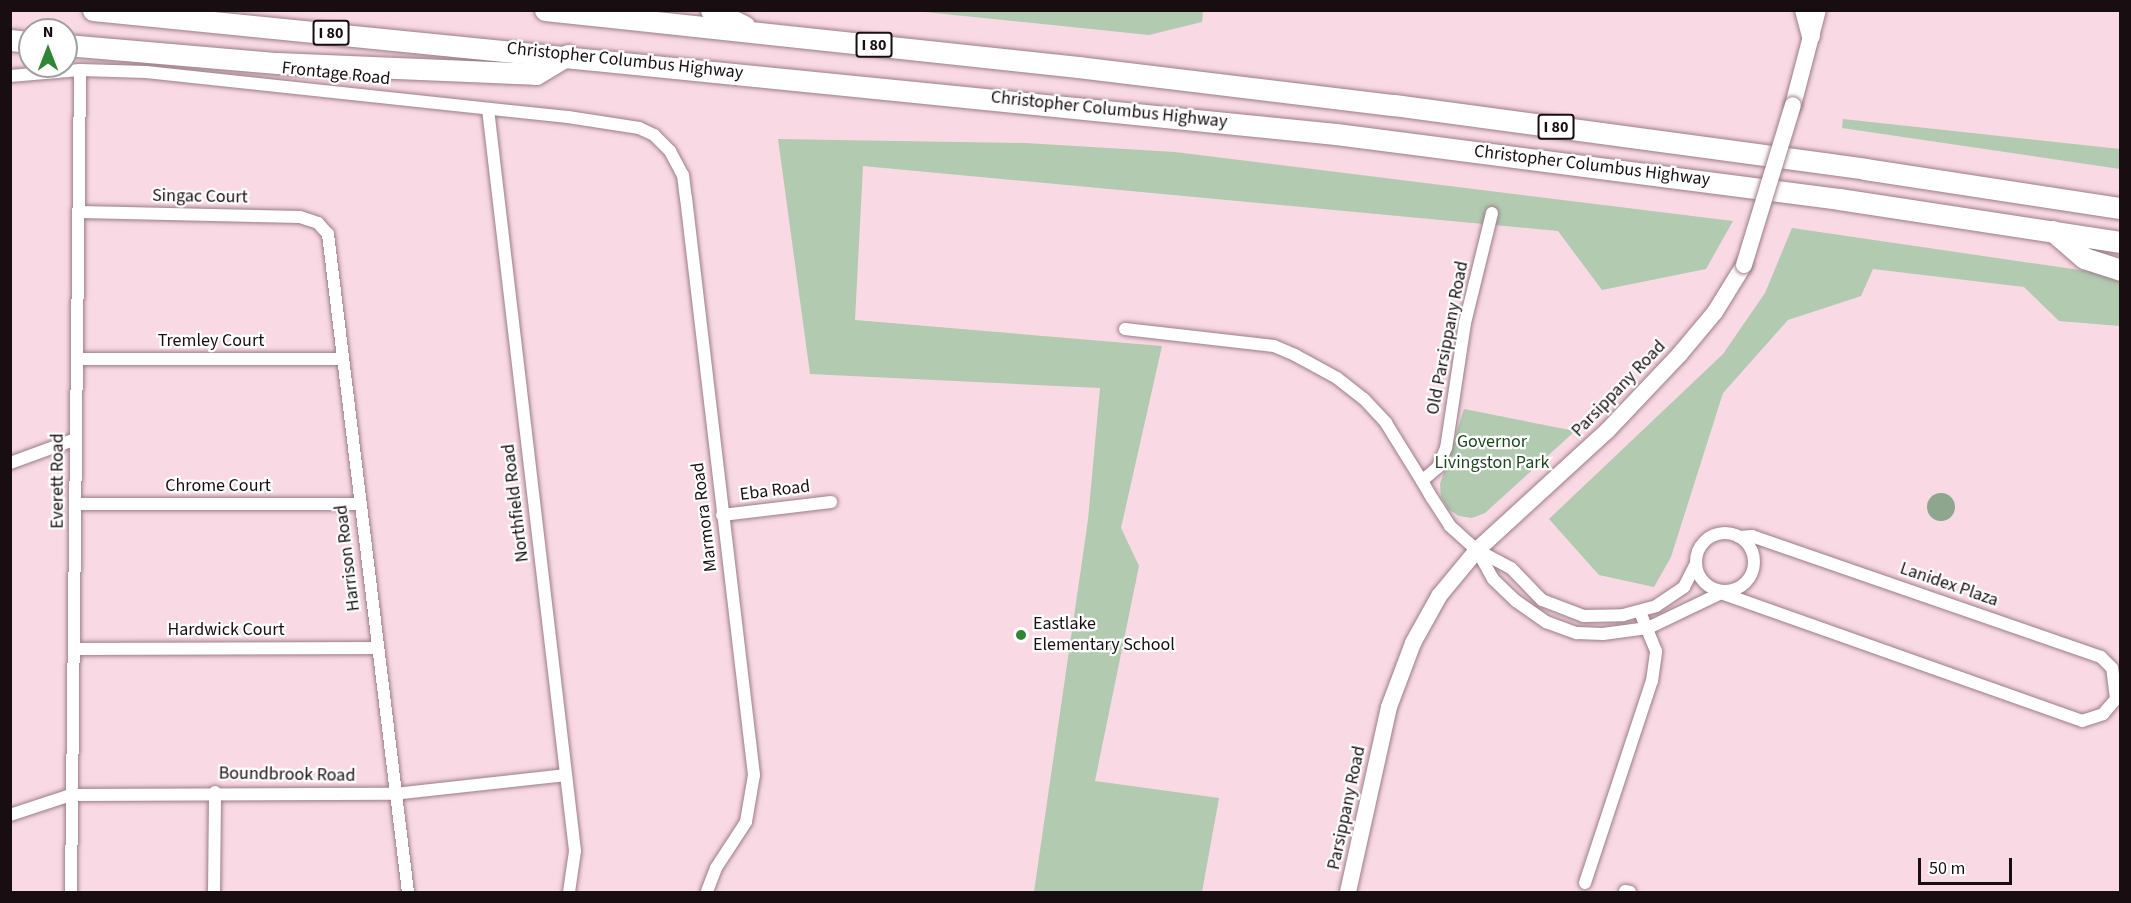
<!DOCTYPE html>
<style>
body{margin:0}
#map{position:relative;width:2131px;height:903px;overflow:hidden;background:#f9d9e4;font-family:"Source Sans 3",sans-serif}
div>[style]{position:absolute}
.green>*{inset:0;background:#b1cab0}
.water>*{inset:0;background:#8da68d}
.round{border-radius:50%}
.roads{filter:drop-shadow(0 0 2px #9b7d88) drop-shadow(0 0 2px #9b7d88)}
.street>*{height:12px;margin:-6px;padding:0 6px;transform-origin:6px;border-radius:6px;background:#fff}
.street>.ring{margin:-6px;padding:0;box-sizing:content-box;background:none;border:12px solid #fff;border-radius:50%}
.secondary>*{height:16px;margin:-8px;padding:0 8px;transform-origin:8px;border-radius:8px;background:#fff}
.primary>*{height:18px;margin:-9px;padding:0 9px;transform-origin:9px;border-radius:9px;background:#fff}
.highway>*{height:21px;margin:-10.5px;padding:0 10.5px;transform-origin:10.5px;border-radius:10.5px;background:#fff}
.bridges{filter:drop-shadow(0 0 2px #9b7d88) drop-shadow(0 0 2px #9b7d88)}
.secondary-bridge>*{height:16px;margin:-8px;padding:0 8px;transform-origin:8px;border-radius:8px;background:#fff}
.dots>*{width:16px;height:16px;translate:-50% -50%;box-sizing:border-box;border:3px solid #fff;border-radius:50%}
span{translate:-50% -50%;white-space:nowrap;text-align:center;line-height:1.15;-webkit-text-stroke:4.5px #fff;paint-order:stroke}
.shield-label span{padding:2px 4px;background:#fff;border:2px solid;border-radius:4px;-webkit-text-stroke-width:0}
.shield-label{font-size:16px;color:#180e12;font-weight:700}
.street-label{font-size:18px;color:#180e12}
.park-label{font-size:18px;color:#1f4521}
.poi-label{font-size:18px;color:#180e12}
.left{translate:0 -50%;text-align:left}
.frame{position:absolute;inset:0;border:12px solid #180e12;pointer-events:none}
.north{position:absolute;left:18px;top:18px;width:60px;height:60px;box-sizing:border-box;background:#fff;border:2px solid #a39fa0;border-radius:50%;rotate:0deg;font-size:16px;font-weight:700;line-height:24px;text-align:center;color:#180e12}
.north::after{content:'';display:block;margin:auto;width:21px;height:27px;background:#2f8736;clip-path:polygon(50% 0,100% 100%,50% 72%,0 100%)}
.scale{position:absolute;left:1918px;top:858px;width:94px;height:27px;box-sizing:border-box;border:3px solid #180e12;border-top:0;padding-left:8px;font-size:18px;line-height:21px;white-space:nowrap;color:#180e12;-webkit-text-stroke:4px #fff;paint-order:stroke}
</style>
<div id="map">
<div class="green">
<i style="clip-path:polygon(915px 11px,1203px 11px,1202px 22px,1149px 35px)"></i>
<i style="clip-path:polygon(1843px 119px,2120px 149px,2120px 169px,1842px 128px)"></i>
<i style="clip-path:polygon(778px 139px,1025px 143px,1175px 152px,1733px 221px,1706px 269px,1602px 290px,1558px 231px,863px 166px,855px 320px,1162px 346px,1121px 528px,1139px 566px,1095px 781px,1219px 798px,1202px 892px,1034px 892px,1088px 520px,1100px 388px,810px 374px)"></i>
<i style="clip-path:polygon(1792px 228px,2120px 276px,2120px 326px,2059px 321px,2024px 287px,1873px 269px,1861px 296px,1788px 320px,1723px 393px,1671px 557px,1654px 587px,1599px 575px,1549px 519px,1723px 354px,1765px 293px)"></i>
<i style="clip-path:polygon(1464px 409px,1575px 431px,1485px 513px,1472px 518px,1459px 516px,1449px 510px,1441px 497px,1440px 484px)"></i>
</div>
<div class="water">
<i class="round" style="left:1927px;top:493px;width:28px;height:28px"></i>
</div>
<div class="roads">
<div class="street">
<i style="left:10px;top:76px;width:70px;rotate:-4.9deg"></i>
<i style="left:80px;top:70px;width:66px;rotate:1.7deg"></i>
<i style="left:146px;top:72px;width:424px;rotate:6.1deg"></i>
<i style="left:568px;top:117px;width:72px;rotate:8.8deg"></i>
<i style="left:639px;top:128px;width:17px;rotate:25deg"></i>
<i style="left:654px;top:135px;width:23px;rotate:45deg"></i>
<i style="left:670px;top:151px;width:27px;rotate:62deg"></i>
<i style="left:683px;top:175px;width:23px;rotate:83deg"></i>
<i style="left:686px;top:198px;width:581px;rotate:83.28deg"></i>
<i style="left:754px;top:775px;width:48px;rotate:99.7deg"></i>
<i style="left:746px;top:822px;width:55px;rotate:123.1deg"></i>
<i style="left:716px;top:868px;width:26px;rotate:111deg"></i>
<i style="left:488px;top:109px;width:747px;rotate:83.31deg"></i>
<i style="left:575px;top:851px;width:41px;rotate:98.3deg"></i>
<i style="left:80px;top:212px;width:220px;rotate:1.3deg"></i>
<i style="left:300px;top:217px;width:19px;rotate:18deg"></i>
<i style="left:318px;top:223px;width:15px;rotate:48deg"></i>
<i style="left:328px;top:234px;width:663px;rotate:83.07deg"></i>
<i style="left:1492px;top:213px;width:113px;rotate:103.8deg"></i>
<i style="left:1465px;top:323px;width:126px;rotate:98.6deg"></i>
<i style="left:1446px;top:448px;width:21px;rotate:113deg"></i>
<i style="left:1438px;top:467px;width:21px;rotate:139deg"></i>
<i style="left:1422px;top:481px;width:20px;rotate:60deg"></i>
<i style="left:1432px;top:498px;width:33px;rotate:57deg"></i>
<i style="left:1450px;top:526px;width:36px;rotate:42deg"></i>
<i style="left:1477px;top:550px;width:38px;rotate:28deg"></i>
<i style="left:1511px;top:568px;width:45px;rotate:45.9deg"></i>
<i style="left:1542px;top:600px;width:45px;rotate:20.9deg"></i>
<i style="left:1584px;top:616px;width:39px;rotate:-1deg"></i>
<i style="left:1623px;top:615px;width:34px;rotate:-15deg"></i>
<i style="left:1656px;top:606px;width:34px;rotate:-34deg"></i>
<i style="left:1684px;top:587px;width:27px;rotate:-63deg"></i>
<i style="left:1125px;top:329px;width:150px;rotate:6.5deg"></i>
<i style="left:1274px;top:346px;width:23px;rotate:23deg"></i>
<i style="left:1295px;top:355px;width:48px;rotate:28.7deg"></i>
<i style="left:1337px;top:378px;width:34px;rotate:38deg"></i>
<i style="left:1364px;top:399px;width:33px;rotate:47deg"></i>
<i style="left:1386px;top:423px;width:68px;rotate:58.2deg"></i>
<i style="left:78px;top:359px;width:265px"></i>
<i style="left:10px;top:463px;width:70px;rotate:-20deg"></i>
<i style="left:76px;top:504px;width:283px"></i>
<i style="left:722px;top:515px;width:110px;rotate:-6.8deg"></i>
<i class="ring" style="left:1696px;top:533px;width:46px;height:46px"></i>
<i style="left:1477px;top:550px;width:33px;rotate:61deg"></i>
<i style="left:1493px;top:579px;width:32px;rotate:44deg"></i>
<i style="left:1516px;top:601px;width:37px;rotate:35deg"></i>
<i style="left:1546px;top:622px;width:33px;rotate:20deg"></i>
<i style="left:1577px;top:633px;width:26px;rotate:2deg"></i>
<i style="left:1603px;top:634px;width:45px;rotate:-7.6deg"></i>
<i style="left:1648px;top:628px;width:81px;rotate:-25.6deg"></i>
<i style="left:1721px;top:593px;width:383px;rotate:19.5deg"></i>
<i style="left:2082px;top:721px;width:22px;rotate:-18deg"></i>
<i style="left:2103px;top:714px;width:20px;rotate:-49deg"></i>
<i style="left:2116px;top:699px;width:31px;rotate:-97deg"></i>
<i style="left:2112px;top:668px;width:16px;rotate:-135deg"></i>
<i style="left:2101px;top:657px;width:369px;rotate:-160.9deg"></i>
<i style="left:1752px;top:536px;width:13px;rotate:176deg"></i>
<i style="left:75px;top:649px;width:302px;rotate:-0.2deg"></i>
<i style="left:10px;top:815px;width:64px;rotate:-18.2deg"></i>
<i style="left:71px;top:795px;width:323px;rotate:-0.2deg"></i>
<i style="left:394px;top:794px;width:172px;rotate:-6.3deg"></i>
<i style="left:1585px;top:883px;width:213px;rotate:-71.7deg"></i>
<i style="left:1652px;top:681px;width:30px;rotate:-82deg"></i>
<i style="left:1656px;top:651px;width:42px;rotate:-112.3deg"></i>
<i style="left:1625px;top:891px;width:5px;rotate:11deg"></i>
<i style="left:71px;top:892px;width:822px;rotate:-89.37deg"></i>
<i style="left:214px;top:892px;width:100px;rotate:-89.4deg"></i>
</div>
<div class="secondary">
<i style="left:1793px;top:105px;width:98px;rotate:-75.3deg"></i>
<i style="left:1348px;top:892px;width:189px;rotate:-77.5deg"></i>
<i style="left:1389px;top:707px;width:68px;rotate:-69.4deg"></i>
<i style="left:1413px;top:643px;width:54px;rotate:-61deg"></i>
<i style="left:1439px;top:596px;width:60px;rotate:-50.4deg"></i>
<i style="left:1477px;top:550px;width:176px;rotate:-42.5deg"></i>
<i style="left:1607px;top:431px;width:105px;rotate:-46.5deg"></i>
<i style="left:1679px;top:355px;width:56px;rotate:-50.1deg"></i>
<i style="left:1715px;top:312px;width:55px;rotate:-58.3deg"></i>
</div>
<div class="primary">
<i style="left:1804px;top:10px;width:27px;rotate:75deg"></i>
</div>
<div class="highway">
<i style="left:93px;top:10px;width:1249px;rotate:5.7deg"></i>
<i style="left:1336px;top:134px;width:507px;rotate:7.36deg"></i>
<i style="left:1839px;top:199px;width:284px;rotate:8.7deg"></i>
<i style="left:545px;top:10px;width:536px;rotate:6.1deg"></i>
<i style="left:1078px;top:67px;width:318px;rotate:6.9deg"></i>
<i style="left:1394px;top:105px;width:475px;rotate:7.7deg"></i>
<i style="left:1865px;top:169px;width:258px;rotate:8.7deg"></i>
<i style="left:711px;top:10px;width:37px;rotate:26deg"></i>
<i style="left:10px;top:40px;width:20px;rotate:6deg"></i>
<i style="left:66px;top:45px;width:212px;rotate:4.9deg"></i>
<i style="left:277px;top:63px;width:259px;rotate:2.4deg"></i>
<i style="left:536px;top:74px;width:37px;rotate:-31deg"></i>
<i style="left:2053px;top:231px;width:41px;rotate:41.1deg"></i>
<i style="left:2084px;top:258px;width:38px;rotate:18deg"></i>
</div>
</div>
<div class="bridges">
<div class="secondary-bridge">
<i style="left:1744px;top:265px;width:167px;rotate:-73deg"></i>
</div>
</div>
<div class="dots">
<i style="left:1021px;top:635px;background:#2f8736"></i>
</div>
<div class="shield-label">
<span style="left:331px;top:33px">I 80</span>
<span style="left:874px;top:45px">I 80</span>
<span style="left:1556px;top:127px">I 80</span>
</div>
<div class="street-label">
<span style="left:625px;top:61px;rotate:6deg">Christopher Columbus Highway</span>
<span style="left:336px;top:74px;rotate:6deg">Frontage Road</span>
<span style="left:1109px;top:110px;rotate:6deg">Christopher Columbus Highway</span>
<span style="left:1592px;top:166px;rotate:7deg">Christopher Columbus Highway</span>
<span style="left:200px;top:197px;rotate:1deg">Singac Court</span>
<span style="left:1448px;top:338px;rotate:-79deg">Old Parsippany Road</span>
<span style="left:211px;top:341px">Tremley Court</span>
<span style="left:1619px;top:389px;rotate:-46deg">Parsippany Road</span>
<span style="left:58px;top:481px;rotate:-90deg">Everett Road</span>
<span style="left:218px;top:486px">Chrome Court</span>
<span style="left:775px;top:491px;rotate:-7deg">Eba Road</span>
<span style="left:516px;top:503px;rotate:-97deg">Northfield Road</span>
<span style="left:705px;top:517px;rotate:-97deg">Marmora Road</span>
<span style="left:348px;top:558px;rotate:-97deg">Harrison Road</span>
<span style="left:1949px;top:585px;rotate:19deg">Lanidex Plaza</span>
<span style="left:226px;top:630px">Hardwick Court</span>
<span style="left:287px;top:775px;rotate:1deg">Boundbrook Road</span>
<span style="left:1347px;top:808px;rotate:-78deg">Parsippany Road</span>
</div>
<div class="park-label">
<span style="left:1492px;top:453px">Governor<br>Livingston Park</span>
</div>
<div class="poi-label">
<span class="left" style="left:1033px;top:635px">Eastlake<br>Elementary School</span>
</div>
<div class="frame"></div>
<div class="north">N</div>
<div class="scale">50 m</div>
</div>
